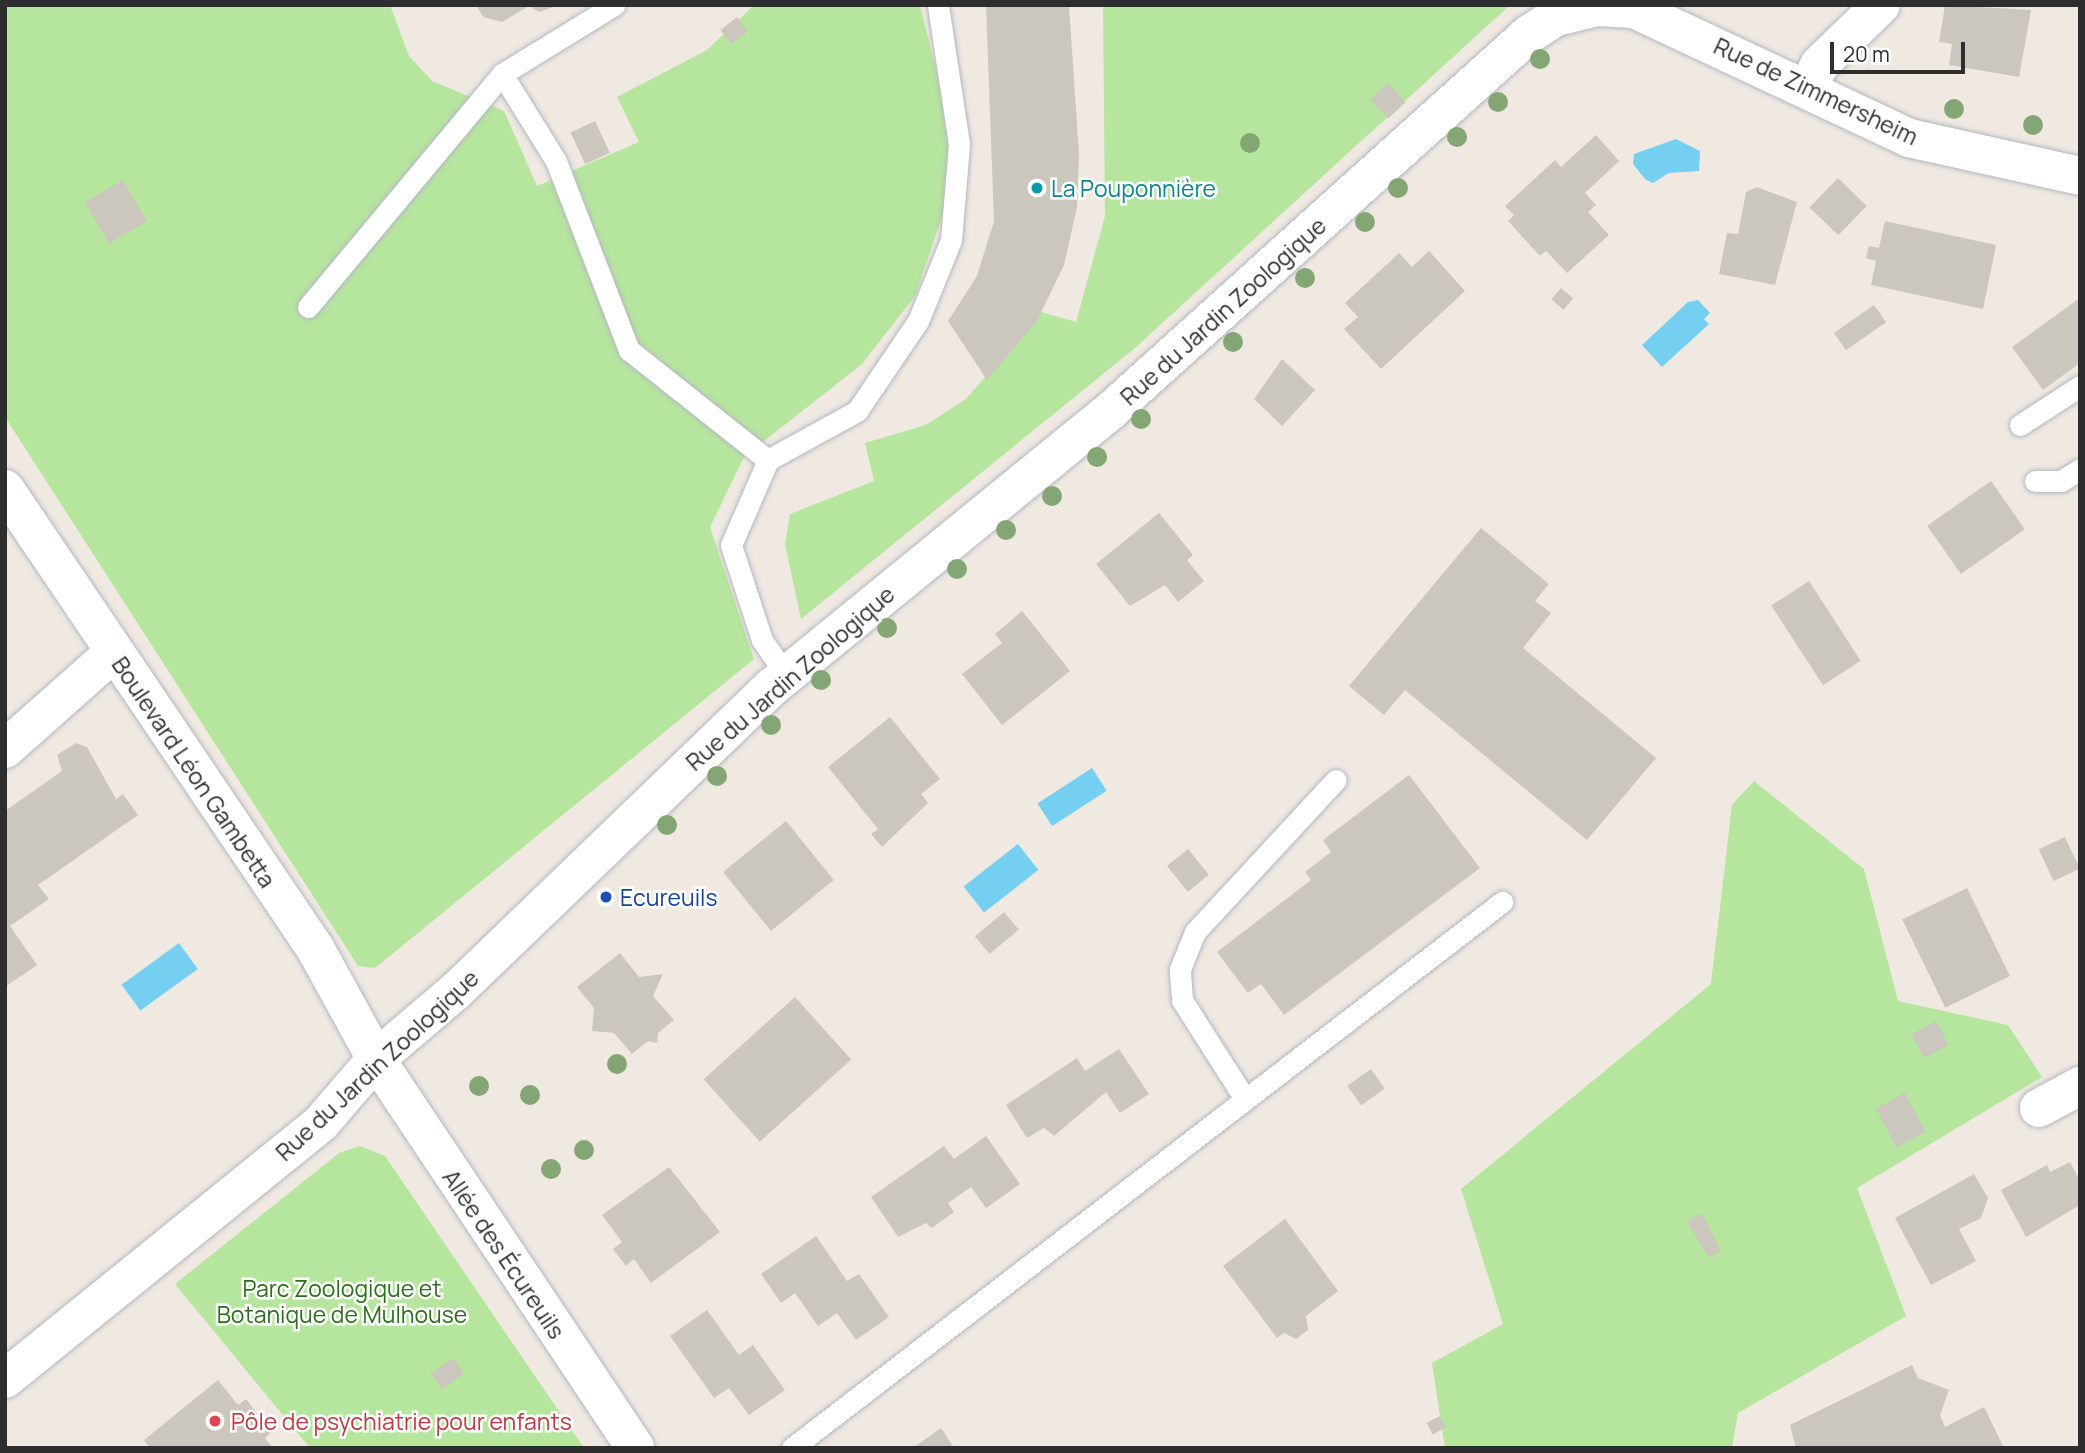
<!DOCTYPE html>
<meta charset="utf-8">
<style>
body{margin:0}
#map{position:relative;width:2085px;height:1453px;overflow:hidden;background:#efe9e1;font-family:Manrope,sans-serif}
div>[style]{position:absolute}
.green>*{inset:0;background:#b6e59e}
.water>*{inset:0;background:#75cff0;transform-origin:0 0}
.building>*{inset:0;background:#cbc7bf;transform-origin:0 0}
.roads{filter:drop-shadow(0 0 2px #b4b7c1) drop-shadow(0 0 2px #b4b7c1)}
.lane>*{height:21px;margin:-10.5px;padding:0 10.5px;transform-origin:10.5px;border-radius:10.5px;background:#fff}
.street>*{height:38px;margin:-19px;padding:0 19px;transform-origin:19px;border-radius:19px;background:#fff}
.secondary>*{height:38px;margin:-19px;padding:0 19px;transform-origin:19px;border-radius:19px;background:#fff}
.trees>*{width:20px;height:20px;margin:-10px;border-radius:50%;background:#84a574}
.dots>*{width:19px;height:19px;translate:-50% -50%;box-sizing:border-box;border:4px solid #fff;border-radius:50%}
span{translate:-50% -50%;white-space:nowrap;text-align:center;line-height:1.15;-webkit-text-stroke:5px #fff;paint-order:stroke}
.street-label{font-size:23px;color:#2e2e2e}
.culture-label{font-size:23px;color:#0d838f}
.left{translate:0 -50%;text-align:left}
.transit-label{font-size:23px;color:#164399}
.park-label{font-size:23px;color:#2c6e1b}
.health-label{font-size:23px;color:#be3a42}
.frame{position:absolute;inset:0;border:7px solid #2e2e2e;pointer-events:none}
.scale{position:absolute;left:1830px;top:42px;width:135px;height:32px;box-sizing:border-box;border:4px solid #2e2e2e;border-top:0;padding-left:9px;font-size:21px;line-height:24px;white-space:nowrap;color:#2e2e2e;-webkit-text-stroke:5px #fff;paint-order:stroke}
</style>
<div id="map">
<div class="green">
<i style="clip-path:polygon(5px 5px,390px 5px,409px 56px,432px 81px,504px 111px,537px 186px,639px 142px,617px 97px,707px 50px,754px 5px,920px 5px,943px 98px,949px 159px,943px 214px,915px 296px,862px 364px,744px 457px,710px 527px,754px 659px,375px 968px,358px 966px,5px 417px)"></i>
<i style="clip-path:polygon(1103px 5px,1510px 5px,1135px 348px,801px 619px,785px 544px,790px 514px,874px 481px,865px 443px,926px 425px,966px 399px,1041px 312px,1076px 322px,1105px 216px)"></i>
<i style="clip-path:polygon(1754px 781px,1864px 869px,1898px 1001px,2008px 1025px,2042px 1077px,1857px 1188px,1906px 1316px,1738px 1413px,1732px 1448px,1445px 1448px,1432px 1363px,1503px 1324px,1461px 1189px,1711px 984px,1732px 805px)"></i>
<i style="clip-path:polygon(360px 1146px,385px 1156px,584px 1448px,310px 1448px,175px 1284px,339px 1153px)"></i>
</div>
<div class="water">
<i style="clip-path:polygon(1676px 139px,1700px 151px,1699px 171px,1669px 173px,1653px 183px,1645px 179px,1633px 164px,1634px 154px)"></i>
<i style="clip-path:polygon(1698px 300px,1710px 313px,1704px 319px,1709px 324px,1662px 367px,1642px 345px,1688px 302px)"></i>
<i style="left:1092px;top:768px;width:27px;height:65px;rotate:57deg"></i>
<i style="left:1018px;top:844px;width:33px;height:69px;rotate:52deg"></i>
<i style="left:179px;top:943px;width:32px;height:71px;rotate:54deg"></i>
</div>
<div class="building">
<i style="clip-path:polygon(476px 5px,559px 5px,539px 12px,529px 6px,502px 22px,483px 17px)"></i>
<i style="clip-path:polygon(986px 5px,1069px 5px,1079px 154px,1077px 207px,1064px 265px,1037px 321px,987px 380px,948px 321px,977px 276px,994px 221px)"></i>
<i style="clip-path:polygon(1945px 5px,2031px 10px,2019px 77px,1949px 65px,1952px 44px,1939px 42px)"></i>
<i style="left:737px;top:17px;width:18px;height:21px;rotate:52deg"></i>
<i style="left:1388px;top:83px;width:26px;height:24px;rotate:47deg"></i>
<i style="left:595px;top:121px;width:35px;height:27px;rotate:65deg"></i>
<i style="clip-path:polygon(1596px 135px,1619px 161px,1585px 193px,1596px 205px,1588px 212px,1609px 235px,1567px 273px,1546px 251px,1540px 256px,1508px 221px,1514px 215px,1505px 206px,1555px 160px,1561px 167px)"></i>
<i style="left:1838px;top:178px;width:40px;height:41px;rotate:44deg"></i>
<i style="left:123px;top:180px;width:48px;height:44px;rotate:60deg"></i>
<i style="clip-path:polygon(1757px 187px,1797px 202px,1775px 285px,1719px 274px,1727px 233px,1738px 234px,1746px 192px)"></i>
<i style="clip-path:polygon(1885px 221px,1996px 245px,1983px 309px,1871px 285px,1876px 261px,1866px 258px,1869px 246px,1879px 248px)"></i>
<i style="clip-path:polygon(1429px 251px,1465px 291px,1381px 369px,1344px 329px,1358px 317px,1345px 303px,1399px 253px,1412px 267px)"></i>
<i style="left:1561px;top:288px;width:16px;height:15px;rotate:40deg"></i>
<i style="clip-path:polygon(2080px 298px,2080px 363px,2043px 390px,2012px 347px)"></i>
<i style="left:1874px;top:305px;width:21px;height:49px;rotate:55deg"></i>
<i style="clip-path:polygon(1282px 359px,1315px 390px,1282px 426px,1254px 399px)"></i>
<i style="left:1991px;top:481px;width:59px;height:78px;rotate:55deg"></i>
<i style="clip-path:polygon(1159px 513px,1193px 555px,1187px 560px,1204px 581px,1178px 602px,1165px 585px,1130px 606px,1096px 564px)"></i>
<i style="clip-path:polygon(1481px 528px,1549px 584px,1535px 601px,1551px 613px,1523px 648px,1656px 758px,1587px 840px,1405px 690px,1384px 715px,1349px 686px)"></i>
<i style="left:1809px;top:581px;width:95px;height:45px;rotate:57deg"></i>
<i style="clip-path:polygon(1022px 611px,1070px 671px,1002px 725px,962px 674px,1002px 643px,995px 634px)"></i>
<i style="clip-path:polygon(890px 717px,940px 779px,921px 794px,928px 803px,882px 847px,871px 834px,878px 829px,828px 767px)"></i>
<i style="clip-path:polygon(76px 743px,87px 747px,116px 799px,123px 794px,138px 815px,38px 885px,49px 899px,10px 926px,37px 965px,5px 987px,5px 811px,62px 771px,57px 755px)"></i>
<i style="clip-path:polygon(1409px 775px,1480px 868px,1284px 1015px,1261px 984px,1248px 993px,1217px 952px,1311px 880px,1305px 872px,1331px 852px,1323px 840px)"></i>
<i style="left:786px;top:821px;width:76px;height:81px;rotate:51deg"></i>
<i style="left:2065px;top:837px;width:35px;height:29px;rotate:65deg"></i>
<i style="left:1188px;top:849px;width:33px;height:27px;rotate:51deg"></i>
<i style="left:1967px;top:888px;width:98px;height:72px;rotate:64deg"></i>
<i style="left:1004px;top:912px;width:23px;height:38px;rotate:50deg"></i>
<i style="clip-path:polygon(620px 953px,639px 977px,663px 974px,653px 996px,674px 1020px,658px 1033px,657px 1043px,648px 1041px,632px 1054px,614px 1033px,592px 1031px,594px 1008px,577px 987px)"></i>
<i style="left:795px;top:997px;width:84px;height:123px;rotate:48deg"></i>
<i style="left:1936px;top:1021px;width:27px;height:28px;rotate:62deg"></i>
<i style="clip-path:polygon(1119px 1049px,1149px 1094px,1120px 1113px,1106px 1092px,1054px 1136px,1044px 1128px,1027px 1138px,1006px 1105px,1077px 1058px,1085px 1071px)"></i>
<i style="left:1371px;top:1069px;width:24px;height:29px;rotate:55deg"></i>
<i style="left:1905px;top:1093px;width:44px;height:33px;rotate:62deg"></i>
<i style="clip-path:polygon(986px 1136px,1020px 1184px,986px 1208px,971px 1187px,948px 1203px,954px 1212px,932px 1228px,926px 1223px,898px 1237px,871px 1197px,944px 1146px,954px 1159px)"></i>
<i style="clip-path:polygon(2070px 1162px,2080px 1181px,2080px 1205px,2026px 1237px,2001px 1190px,2047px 1165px,2050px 1172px)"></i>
<i style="clip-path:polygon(669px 1167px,720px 1232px,651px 1283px,634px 1259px,626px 1266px,613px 1249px,622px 1242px,602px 1215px)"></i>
<i style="clip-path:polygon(1974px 1174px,1988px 1198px,1981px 1218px,1959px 1229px,1976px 1261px,1931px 1285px,1895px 1218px)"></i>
<i style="clip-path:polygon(1702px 1213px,1721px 1251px,1709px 1258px,1687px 1222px)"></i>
<i style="clip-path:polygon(1285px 1219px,1338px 1291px,1306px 1316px,1308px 1330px,1296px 1339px,1284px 1333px,1277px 1338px,1223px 1266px)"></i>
<i style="clip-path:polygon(816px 1236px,847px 1281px,859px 1274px,889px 1317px,856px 1340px,837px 1313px,818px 1326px,795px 1293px,781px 1303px,761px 1274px)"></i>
<i style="clip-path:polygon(707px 1310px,739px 1355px,753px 1345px,785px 1390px,749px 1415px,729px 1388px,714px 1398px,670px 1336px)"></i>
<i style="left:453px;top:1358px;width:19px;height:27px;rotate:55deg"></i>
<i style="clip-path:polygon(1912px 1365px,1918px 1378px,1949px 1390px,1940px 1415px,1945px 1427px,1984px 1407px,2004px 1448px,1796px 1448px,1790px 1425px)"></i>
<i style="clip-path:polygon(218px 1380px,238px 1405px,246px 1399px,272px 1432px,265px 1438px,273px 1448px,150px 1448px,144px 1440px)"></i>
<i style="left:1440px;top:1416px;width:13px;height:15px;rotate:63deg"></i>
<i style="clip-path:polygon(941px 1428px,954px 1448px,913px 1448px)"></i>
</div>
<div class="roads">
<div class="lane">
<i style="left:502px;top:74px;width:102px;rotate:58.2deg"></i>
<i style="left:556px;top:161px;width:203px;rotate:68.9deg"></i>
<i style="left:629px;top:350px;width:177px;rotate:38.4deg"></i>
<i style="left:308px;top:307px;width:303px;rotate:-50.2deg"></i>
<i style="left:502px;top:74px;width:132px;rotate:-31.6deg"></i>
<i style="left:2020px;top:425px;width:72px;rotate:-33deg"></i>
<i style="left:2035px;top:481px;width:26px"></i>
<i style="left:2061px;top:481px;width:22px;rotate:-32deg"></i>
<i style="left:787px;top:676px;width:44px;rotate:-124.8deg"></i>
<i style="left:762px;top:640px;width:100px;rotate:-108.1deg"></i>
<i style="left:731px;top:545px;width:93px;rotate:-66.5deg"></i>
<i style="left:768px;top:460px;width:102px;rotate:-28.8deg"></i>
<i style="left:857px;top:411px;width:109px;rotate:-55.9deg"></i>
<i style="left:918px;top:321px;width:87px;rotate:-67.8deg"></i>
<i style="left:951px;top:240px;width:96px;rotate:-85.2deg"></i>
<i style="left:959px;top:144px;width:141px;rotate:-98.6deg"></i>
<i style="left:1245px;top:1099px;width:117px;rotate:-122.5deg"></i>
<i style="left:1182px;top:1000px;width:31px;rotate:-94deg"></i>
<i style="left:1180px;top:969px;width:40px;rotate:-68deg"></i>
<i style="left:1195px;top:932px;width:207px;rotate:-47.2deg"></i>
<i style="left:792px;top:1448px;width:896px;rotate:-37.56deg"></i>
</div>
<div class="street">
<i style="left:1807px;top:89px;width:27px;rotate:-63deg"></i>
<i style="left:1819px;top:65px;width:86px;rotate:-44.1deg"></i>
<i style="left:5px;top:749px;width:144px;rotate:-41.6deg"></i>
<i style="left:376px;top:1059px;width:467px;rotate:56.3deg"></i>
<i style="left:2039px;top:1108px;width:47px;rotate:-28.2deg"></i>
</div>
<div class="secondary">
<i style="left:5px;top:489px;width:554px;rotate:55.97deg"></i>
<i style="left:315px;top:948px;width:127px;rotate:61.2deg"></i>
<i style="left:5px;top:1379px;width:407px;rotate:-39deg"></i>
<i style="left:321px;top:1123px;width:84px;rotate:-49.3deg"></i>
<i style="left:376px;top:1059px;width:106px;rotate:-40.4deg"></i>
<i style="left:457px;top:990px;width:437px;rotate:-43.9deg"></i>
<i style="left:772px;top:687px;width:431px;rotate:-39.2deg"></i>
<i style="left:1106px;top:415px;width:568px;rotate:-42deg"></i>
<i style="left:1528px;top:35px;width:33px;rotate:-33deg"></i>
<i style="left:1556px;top:17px;width:42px;rotate:-13.7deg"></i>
<i style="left:1597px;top:7px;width:37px;rotate:3deg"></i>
<i style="left:1634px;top:9px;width:304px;rotate:25.1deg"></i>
<i style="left:1909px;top:138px;width:175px;rotate:12.5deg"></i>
</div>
</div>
<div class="trees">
<i style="left:1540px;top:59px"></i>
<i style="left:1498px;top:102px"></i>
<i style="left:1954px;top:109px"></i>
<i style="left:2033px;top:125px"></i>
<i style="left:1457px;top:137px"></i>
<i style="left:1250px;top:143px"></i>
<i style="left:1398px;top:188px"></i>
<i style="left:1365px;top:222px"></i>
<i style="left:1305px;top:278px"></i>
<i style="left:1233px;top:342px"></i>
<i style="left:1141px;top:419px"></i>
<i style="left:1097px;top:457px"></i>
<i style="left:1052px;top:496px"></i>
<i style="left:1006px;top:530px"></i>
<i style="left:957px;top:569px"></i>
<i style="left:887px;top:628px"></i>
<i style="left:821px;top:680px"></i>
<i style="left:771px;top:725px"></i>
<i style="left:717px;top:776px"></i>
<i style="left:667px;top:825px"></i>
<i style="left:617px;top:1064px"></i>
<i style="left:479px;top:1086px"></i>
<i style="left:530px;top:1095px"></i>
<i style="left:584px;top:1150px"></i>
<i style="left:551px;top:1169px"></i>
</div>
<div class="dots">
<i style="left:1037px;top:188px;background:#0f9aa8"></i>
<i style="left:606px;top:897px;background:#1a4fb4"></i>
<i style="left:215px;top:1421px;background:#e0444e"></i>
</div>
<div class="street-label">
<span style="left:1816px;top:91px;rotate:25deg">Rue de Zimmersheim</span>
<span style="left:1223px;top:311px;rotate:-42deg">Rue du Jardin Zoologique</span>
<span style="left:790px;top:678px;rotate:-41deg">Rue du Jardin Zoologique</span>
<span style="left:194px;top:772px;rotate:56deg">Boulevard Léon Gambetta</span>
<span style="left:377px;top:1065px;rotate:-43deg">Rue du Jardin Zoologique</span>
<span style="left:504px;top:1254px;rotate:56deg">Allée des Écureuils</span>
</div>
<div class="culture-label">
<span class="left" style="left:1051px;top:188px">La Pouponnière</span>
</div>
<div class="transit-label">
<span class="left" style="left:620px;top:897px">Ecureuils</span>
</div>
<div class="park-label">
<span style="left:342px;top:1301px">Parc Zoologique et<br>Botanique de Mulhouse</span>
</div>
<div class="health-label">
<span class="left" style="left:231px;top:1421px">Pôle de psychiatrie pour enfants</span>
</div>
<div class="frame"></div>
<div class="scale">20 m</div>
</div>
